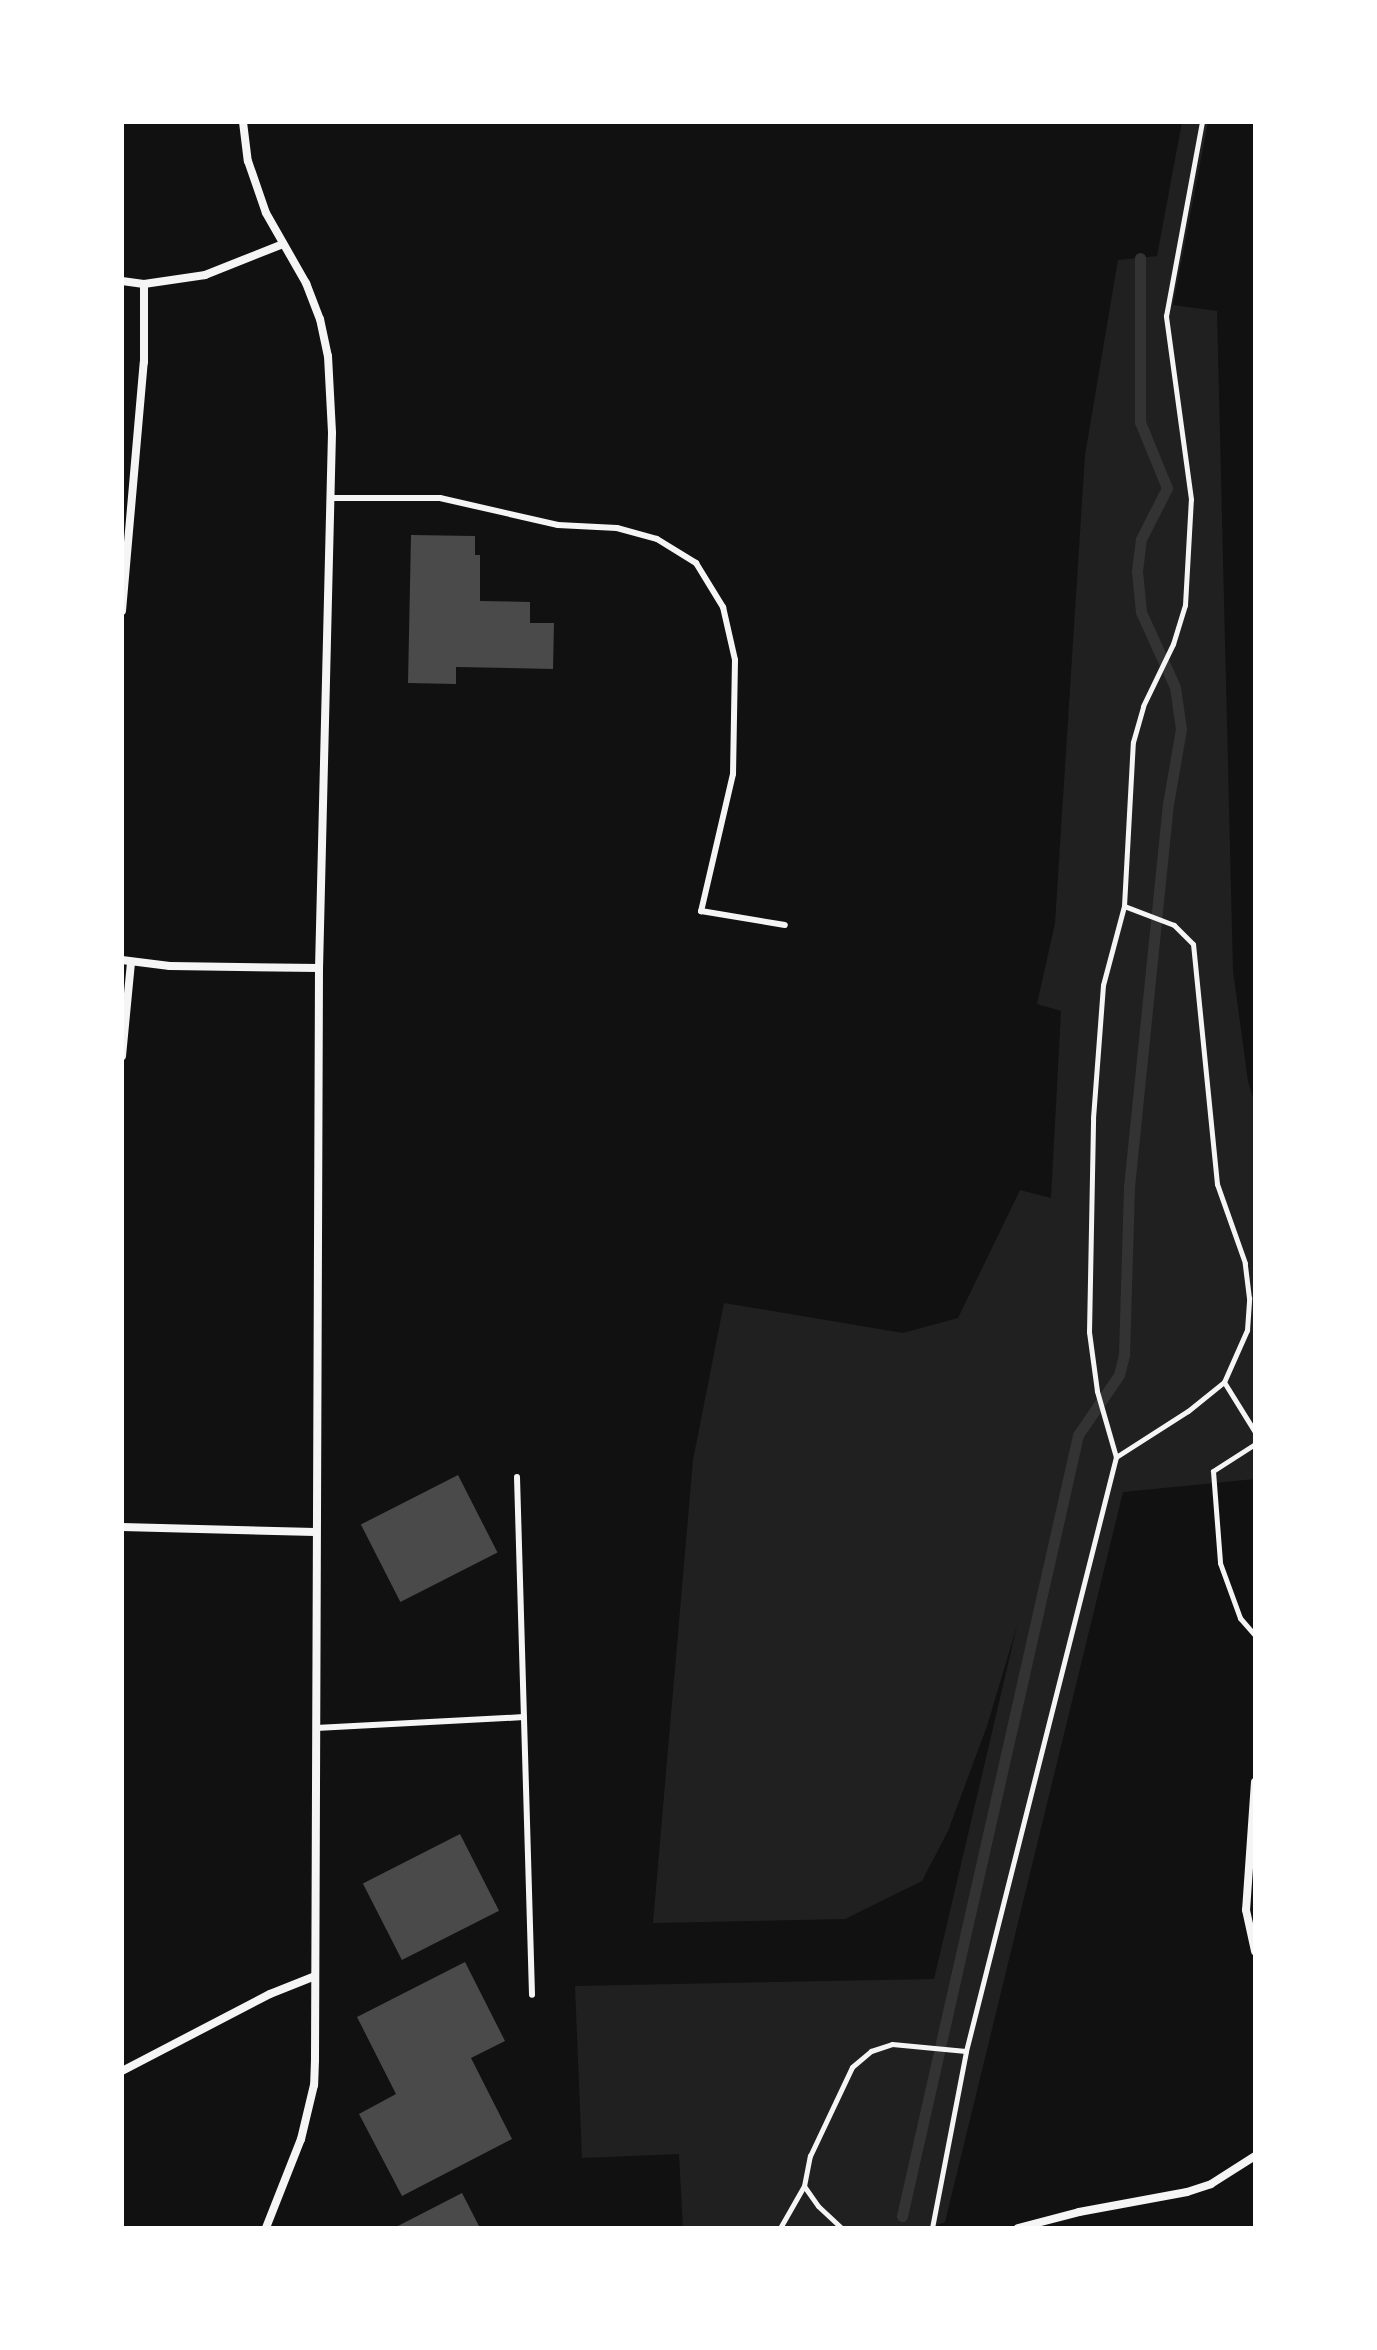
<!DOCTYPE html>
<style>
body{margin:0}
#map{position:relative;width:1377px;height:2350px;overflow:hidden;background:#111;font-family:"PT Sans Narrow",sans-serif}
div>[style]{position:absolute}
.green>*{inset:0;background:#202020}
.stream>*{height:11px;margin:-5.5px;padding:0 5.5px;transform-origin:5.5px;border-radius:5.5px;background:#333}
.building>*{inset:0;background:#4a4a4a;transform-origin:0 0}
.path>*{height:5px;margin:-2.5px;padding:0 2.5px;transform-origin:2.5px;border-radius:2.5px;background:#f5f5f5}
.service>*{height:6px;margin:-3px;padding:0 3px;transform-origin:3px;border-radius:3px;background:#f5f5f5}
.minor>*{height:8px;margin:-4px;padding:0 4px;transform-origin:4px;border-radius:4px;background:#f5f5f5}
span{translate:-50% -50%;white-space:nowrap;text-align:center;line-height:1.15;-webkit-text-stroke:6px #fff;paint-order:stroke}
.frame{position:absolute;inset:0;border:124px solid #fff;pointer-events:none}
</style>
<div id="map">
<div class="green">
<i style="clip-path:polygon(1182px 122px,1208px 122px,1173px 305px,1217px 311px,1233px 971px,1248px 1081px,1255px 1104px,1255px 1479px,1123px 1492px,945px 2222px,930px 2228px,683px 2228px,679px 2154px,582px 2158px,575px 1986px,934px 1979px,1017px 1626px,987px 1726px,948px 1831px,922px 1881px,845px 1919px,653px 1923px,693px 1460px,724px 1303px,903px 1333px,958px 1318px,1020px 1190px,1051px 1198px,1061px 1011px,1037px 1004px,1055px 923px,1085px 455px,1118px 260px,1157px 256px)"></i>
</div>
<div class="stream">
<i style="left:902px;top:2216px;width:801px;rotate:-77.3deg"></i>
<i style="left:1078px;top:1435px;width:73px;rotate:-55.7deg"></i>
<i style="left:1119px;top:1375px;width:21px;rotate:-76deg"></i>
<i style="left:1124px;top:1355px;width:168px;rotate:-88.3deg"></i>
<i style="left:1129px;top:1187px;width:385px;rotate:-84.2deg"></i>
<i style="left:1168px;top:804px;width:76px;rotate:-80.2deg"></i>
<i style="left:1181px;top:729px;width:42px;rotate:-98.1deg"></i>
<i style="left:1175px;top:687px;width:82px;rotate:-114.4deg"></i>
<i style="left:1141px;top:612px;width:41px;rotate:-95.6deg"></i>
<i style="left:1137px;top:571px;width:32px;rotate:-83deg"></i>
<i style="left:1141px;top:539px;width:57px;rotate:-63deg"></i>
<i style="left:1167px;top:488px;width:71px;rotate:-112.2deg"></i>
<i style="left:1140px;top:422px;width:164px;rotate:-90deg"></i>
</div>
<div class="building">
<i style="clip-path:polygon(411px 535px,475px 536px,475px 555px,480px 555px,480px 601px,530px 602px,530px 623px,554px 623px,553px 669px,456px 667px,456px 684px,408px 683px)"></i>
<i style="left:458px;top:1475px;width:87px;height:109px;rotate:63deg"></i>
<i style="left:460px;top:1834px;width:86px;height:109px;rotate:63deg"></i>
<i style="clip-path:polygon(465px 1962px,505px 2041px,471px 2058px,512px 2139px,402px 2196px,359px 2114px,396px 2094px,357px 2017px)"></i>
<i style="clip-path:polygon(462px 2193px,480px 2228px,394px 2228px)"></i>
</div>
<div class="path">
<i style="left:1224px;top:1382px;width:59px;rotate:58.2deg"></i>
<i style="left:1255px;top:1444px;width:50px;rotate:147.3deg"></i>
<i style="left:1213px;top:1471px;width:92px;rotate:85.6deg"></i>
<i style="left:1220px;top:1563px;width:59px;rotate:70deg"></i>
<i style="left:1240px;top:1618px;width:23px;rotate:49deg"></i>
<i style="left:1116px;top:1457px;width:69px;rotate:-106.1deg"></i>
<i style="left:1097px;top:1391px;width:60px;rotate:-97.7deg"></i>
<i style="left:1089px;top:1332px;width:214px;rotate:-88.9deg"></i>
<i style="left:1093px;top:1118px;width:133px;rotate:-85.7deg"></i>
<i style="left:1103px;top:985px;width:82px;rotate:-75.1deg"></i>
<i style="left:804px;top:2186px;width:24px;rotate:55deg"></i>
<i style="left:818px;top:2206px;width:33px;rotate:43deg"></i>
<i style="left:780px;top:2228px;width:48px;rotate:-60.3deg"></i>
<i style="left:804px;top:2186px;width:31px;rotate:-79deg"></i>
<i style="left:810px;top:2156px;width:98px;rotate:-64.7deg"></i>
<i style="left:852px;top:2067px;width:25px;rotate:-40deg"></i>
<i style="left:871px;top:2051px;width:22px;rotate:-18deg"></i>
<i style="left:892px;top:2044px;width:74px;rotate:5.4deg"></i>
<i style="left:932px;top:2228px;width:180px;rotate:-79.1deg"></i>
<i style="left:966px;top:2051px;width:613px;rotate:-75.83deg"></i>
<i style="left:1116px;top:1457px;width:85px;rotate:-32.6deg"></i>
<i style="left:1188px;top:1411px;width:46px;rotate:-38.9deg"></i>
<i style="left:1224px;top:1382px;width:57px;rotate:-66.1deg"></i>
<i style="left:1247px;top:1330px;width:32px;rotate:-86deg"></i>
<i style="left:1249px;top:1298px;width:35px;rotate:-97deg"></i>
<i style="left:1245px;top:1263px;width:84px;rotate:-109.5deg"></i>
<i style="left:1217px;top:1184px;width:241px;rotate:-95.7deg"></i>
<i style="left:1193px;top:944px;width:27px;rotate:-135deg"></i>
<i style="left:1174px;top:925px;width:53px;rotate:-159.2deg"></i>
<i style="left:1124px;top:906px;width:164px;rotate:-86.9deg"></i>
<i style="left:1133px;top:742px;width:37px;rotate:-74deg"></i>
<i style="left:1143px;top:706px;width:69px;rotate:-64.2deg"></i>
<i style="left:1173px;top:644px;width:41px;rotate:-72.9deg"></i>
<i style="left:1185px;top:605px;width:106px;rotate:-86.8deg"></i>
<i style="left:1191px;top:499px;width:185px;rotate:-97.8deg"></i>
<i style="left:1166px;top:316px;width:197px;rotate:-79.5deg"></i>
</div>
<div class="service">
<i style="left:330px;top:498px;width:110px"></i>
<i style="left:440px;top:498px;width:121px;rotate:12.9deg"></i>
<i style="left:558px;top:525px;width:59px;rotate:2.9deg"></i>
<i style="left:617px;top:528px;width:41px;rotate:15.4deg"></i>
<i style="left:657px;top:539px;width:46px;rotate:31.6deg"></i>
<i style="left:696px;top:563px;width:52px;rotate:58.5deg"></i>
<i style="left:723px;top:607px;width:54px;rotate:77.2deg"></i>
<i style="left:735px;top:660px;width:114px;rotate:91deg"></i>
<i style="left:733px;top:774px;width:141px;rotate:103.1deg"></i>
<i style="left:701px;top:911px;width:85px;rotate:9.5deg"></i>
<i style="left:517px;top:1477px;width:518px;rotate:88.34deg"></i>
<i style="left:316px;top:1728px;width:208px;rotate:-3deg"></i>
</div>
<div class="minor">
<i style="left:243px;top:122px;width:39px;rotate:83deg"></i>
<i style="left:248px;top:161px;width:55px;rotate:70.9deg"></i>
<i style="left:266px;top:213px;width:81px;rotate:60.3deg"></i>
<i style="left:306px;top:283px;width:39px;rotate:69deg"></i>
<i style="left:320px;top:319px;width:38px;rotate:78deg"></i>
<i style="left:328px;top:356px;width:77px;rotate:87deg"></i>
<i style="left:332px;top:433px;width:535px;rotate:91.39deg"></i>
<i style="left:319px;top:968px;width:1092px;rotate:90.21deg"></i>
<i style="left:315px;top:2060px;width:25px;rotate:92deg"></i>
<i style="left:314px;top:2085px;width:56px;rotate:103.5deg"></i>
<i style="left:301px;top:2139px;width:96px;rotate:111.5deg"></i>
<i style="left:122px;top:281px;width:22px;rotate:8deg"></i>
<i style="left:122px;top:611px;width:250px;rotate:-85deg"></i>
<i style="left:144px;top:362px;width:78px;rotate:-90deg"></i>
<i style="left:144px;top:284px;width:62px;rotate:-8.4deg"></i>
<i style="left:205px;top:275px;width:84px;rotate:-21.7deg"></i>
<i style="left:122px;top:960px;width:48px;rotate:7.1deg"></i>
<i style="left:170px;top:966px;width:149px;rotate:0.8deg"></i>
<i style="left:122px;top:1056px;width:94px;rotate:-84.5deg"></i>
<i style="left:122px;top:1527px;width:193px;rotate:1.5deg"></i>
<i style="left:1255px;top:1782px;width:128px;rotate:94deg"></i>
<i style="left:1246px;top:1910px;width:42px;rotate:77.6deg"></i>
<i style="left:122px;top:2071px;width:167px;rotate:-27.5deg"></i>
<i style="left:270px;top:1994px;width:48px;rotate:-21.8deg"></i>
<i style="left:1018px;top:2228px;width:63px;rotate:-14.7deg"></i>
<i style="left:1079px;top:2212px;width:110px;rotate:-10.5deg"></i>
<i style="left:1187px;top:2192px;width:25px;rotate:-18deg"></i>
<i style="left:1211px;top:2184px;width:52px;rotate:-32.5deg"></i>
</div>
<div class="frame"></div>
</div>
